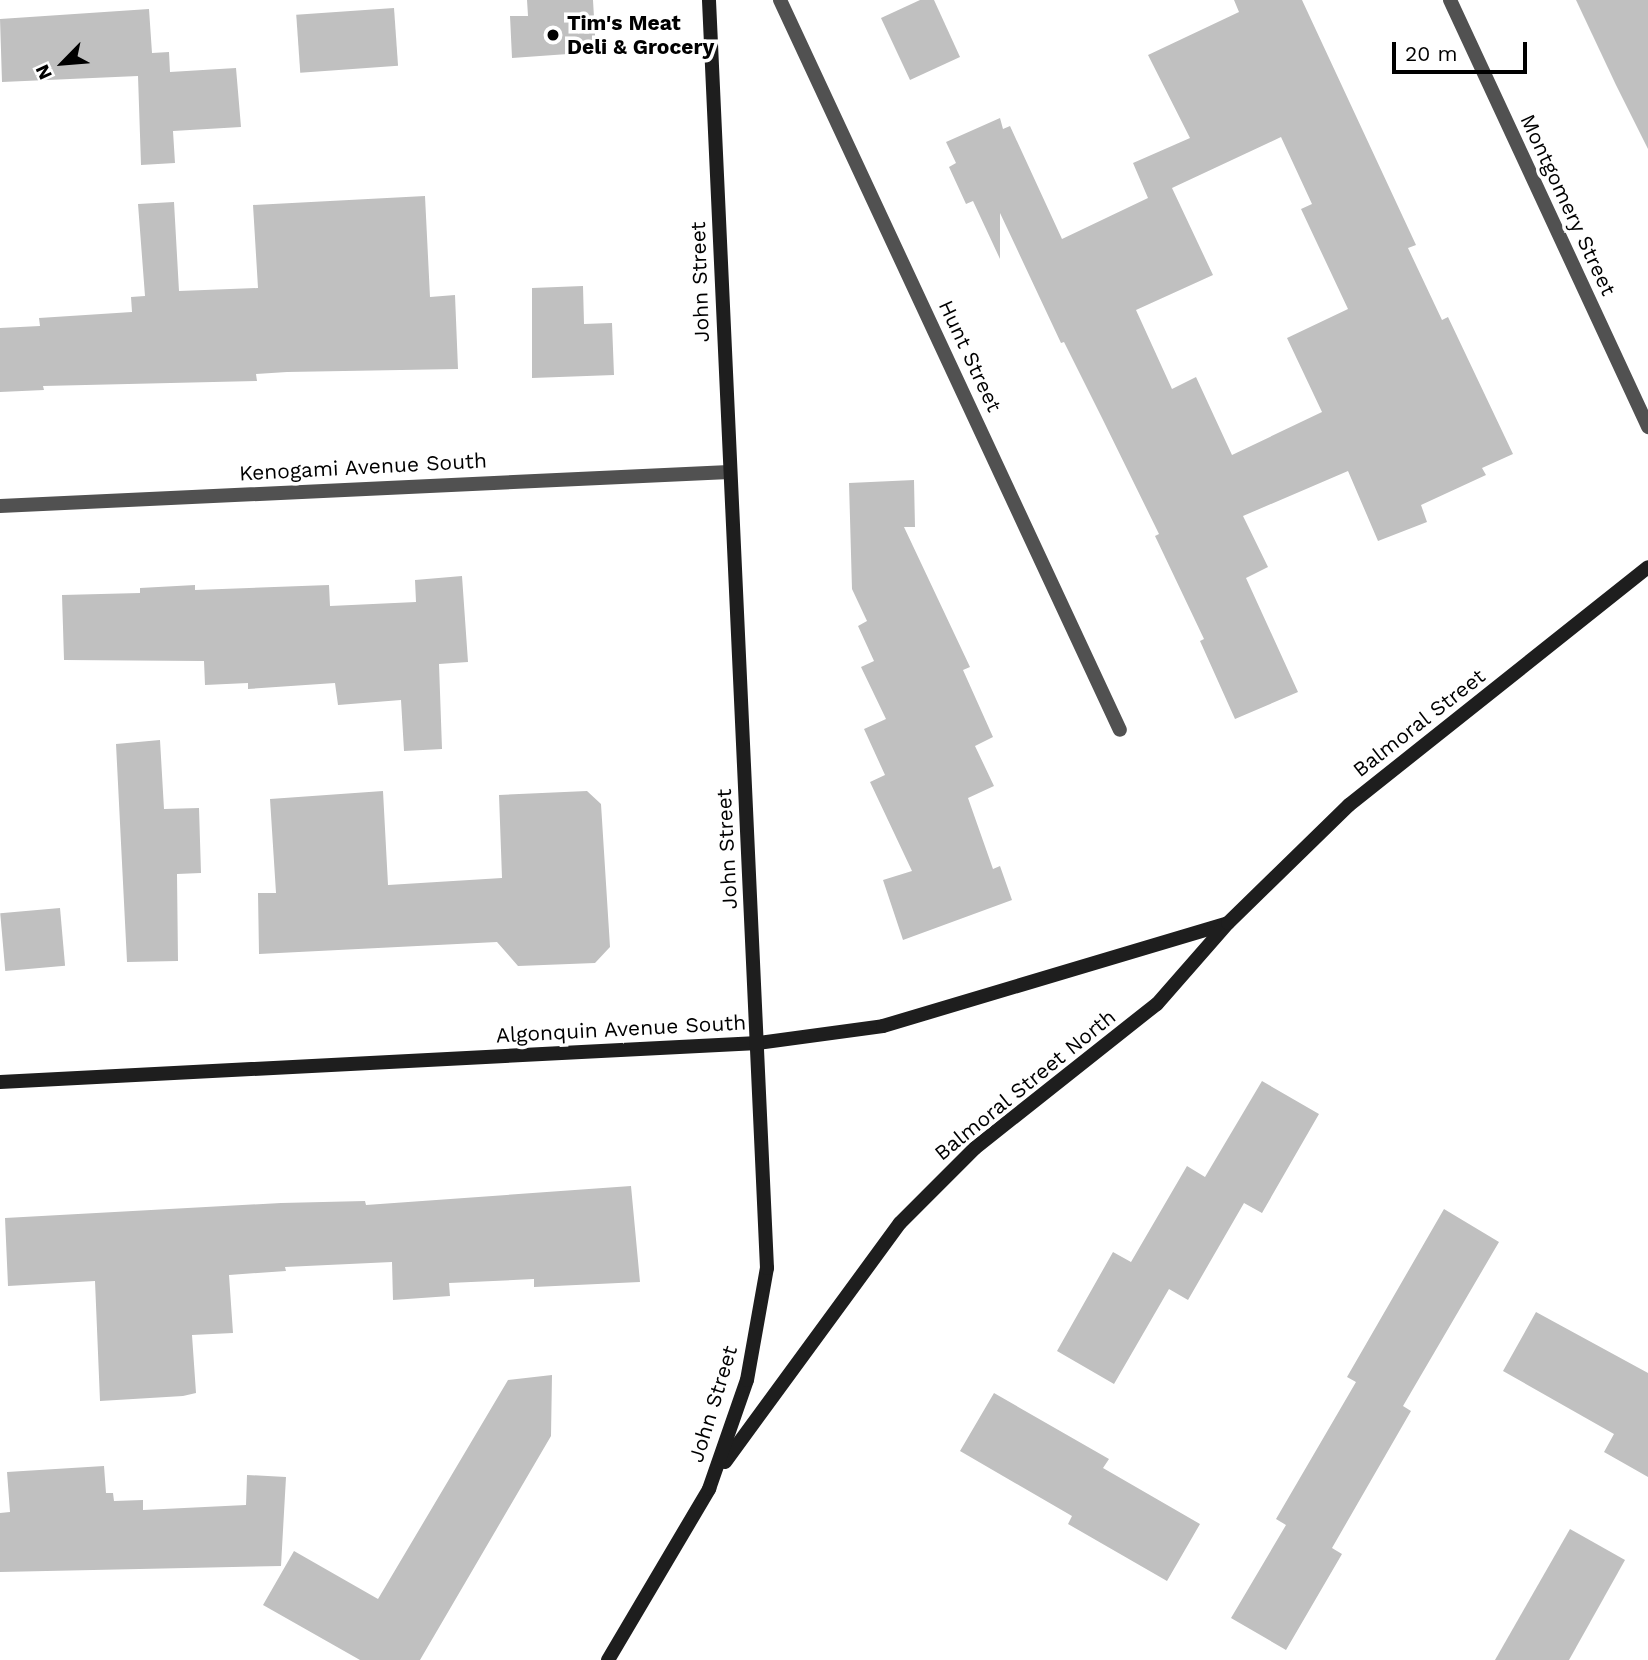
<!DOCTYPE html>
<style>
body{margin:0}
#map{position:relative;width:1648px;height:1660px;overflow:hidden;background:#fff;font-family:"Work Sans",sans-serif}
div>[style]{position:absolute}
.building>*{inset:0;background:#c0c0c0;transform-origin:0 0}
.street>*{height:14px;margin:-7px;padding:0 7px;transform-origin:7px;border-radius:7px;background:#515151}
.secondary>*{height:14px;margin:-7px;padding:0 7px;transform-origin:7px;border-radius:7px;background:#1e1e1e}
.dots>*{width:19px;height:19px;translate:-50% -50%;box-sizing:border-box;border:4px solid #fff;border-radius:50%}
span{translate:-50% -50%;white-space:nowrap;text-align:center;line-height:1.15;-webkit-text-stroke:7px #fff;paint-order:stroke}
.poi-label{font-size:21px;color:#000;font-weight:700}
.left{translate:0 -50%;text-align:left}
.street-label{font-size:21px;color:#000}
.north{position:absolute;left:28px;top:28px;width:70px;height:70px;-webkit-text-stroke:5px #fff;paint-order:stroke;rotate:245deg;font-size:19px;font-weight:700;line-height:28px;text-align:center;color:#000}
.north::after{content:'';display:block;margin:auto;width:24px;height:32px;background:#000;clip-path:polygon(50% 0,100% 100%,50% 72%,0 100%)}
.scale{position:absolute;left:1392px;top:42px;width:135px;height:32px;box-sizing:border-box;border:4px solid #000;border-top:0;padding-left:9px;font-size:21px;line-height:24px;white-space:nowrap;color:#000;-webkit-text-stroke:5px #fff;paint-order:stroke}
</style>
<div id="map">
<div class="building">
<i style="clip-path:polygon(527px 0,593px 0,596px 52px,512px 58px,510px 16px,528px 16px)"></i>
<i style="clip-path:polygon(920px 0,934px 0,960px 57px,910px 80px,881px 18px)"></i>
<i style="clip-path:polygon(evenodd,1234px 0,1302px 0,1416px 245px,1408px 248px,1442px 320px,1448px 317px,1513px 454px,1482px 468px,1486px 475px,1421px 505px,1427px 522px,1378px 541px,1348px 471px,1243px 516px,1268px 567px,1246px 578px,1298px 692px,1235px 719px,1200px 641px,1204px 639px,1155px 536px,1159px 534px,1103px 420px,1064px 342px,1061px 343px,1000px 213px,1000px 259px,973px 201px,966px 204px,949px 167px,956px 163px,946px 142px,1000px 118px,1003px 129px,1010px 126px,1062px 239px,1148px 198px,1133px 163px,1190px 138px,1148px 55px,1239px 12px,1234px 0,1281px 137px,1312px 204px,1301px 209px,1348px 309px,1287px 338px,1322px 412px,1232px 455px,1196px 377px,1172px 389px,1136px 310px,1213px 275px,1172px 188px,1281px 137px)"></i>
<i style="clip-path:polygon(1576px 0,1648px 0,1648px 149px,1616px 85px)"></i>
<i style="left:394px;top:8px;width:58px;height:98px;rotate:86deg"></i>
<i style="clip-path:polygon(149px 9px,152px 53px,169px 52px,170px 72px,236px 68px,241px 127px,173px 131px,175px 163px,141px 165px,138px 76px,2px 82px,0 19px)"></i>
<i style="clip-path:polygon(425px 196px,430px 297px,455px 295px,458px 369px,287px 372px,256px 374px,257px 381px,43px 386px,44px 390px,0 392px,0 328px,40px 326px,39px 318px,132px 312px,131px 297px,145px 296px,138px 204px,174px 202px,179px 291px,258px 288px,253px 205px)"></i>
<i style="clip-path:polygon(583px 286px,584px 324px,612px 323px,614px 375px,532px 378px,532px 288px)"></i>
<i style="clip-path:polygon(914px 480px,915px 527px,904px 527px,970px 667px,963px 670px,993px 737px,975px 746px,994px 786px,968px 798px,993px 869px,1000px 866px,1012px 900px,903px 940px,883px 880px,912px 871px,870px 782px,885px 775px,864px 729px,886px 719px,861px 667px,874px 661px,858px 626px,867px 621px,852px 589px,849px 483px)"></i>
<i style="clip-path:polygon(462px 576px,468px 662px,439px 664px,442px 749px,404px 751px,401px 700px,338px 705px,335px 683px,248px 689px,248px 683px,205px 685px,204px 661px,64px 660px,62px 595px,140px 593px,140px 588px,195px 585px,195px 590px,329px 585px,330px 606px,416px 602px,415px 580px)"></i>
<i style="clip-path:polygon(160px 740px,164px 809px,199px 808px,201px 873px,177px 874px,178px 961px,127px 962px,116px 744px)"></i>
<i style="clip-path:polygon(383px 791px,388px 885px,502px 878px,499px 795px,587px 791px,601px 804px,610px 947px,595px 963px,518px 966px,497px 942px,259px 954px,258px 893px,276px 893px,270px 799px)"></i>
<i style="left:60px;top:908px;width:58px;height:60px;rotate:85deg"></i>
<i style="clip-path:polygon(1262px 1081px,1319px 1114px,1262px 1213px,1244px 1203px,1188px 1300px,1169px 1289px,1114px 1384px,1057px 1351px,1113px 1252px,1131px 1262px,1187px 1166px,1205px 1177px)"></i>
<i style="clip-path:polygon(631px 1186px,640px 1282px,534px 1287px,534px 1279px,449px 1283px,450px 1296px,393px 1300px,392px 1262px,285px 1267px,286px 1271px,229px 1275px,233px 1333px,192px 1335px,196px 1393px,183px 1396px,100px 1401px,95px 1281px,8px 1286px,5px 1218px,281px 1203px,365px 1201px,366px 1205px)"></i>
<i style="clip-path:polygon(1444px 1209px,1499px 1242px,1403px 1406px,1411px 1411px,1332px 1548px,1342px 1554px,1286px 1650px,1231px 1618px,1286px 1525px,1276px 1519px,1356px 1382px,1347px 1377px)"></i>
<i style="clip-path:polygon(1536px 1312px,1648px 1373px,1648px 1477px,1604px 1452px,1614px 1434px,1503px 1371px)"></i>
<i style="clip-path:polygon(552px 1375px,551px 1436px,420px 1660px,360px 1660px,263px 1605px,294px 1551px,378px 1599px,508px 1380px)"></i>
<i style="clip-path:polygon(994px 1393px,1109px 1459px,1103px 1468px,1200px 1524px,1167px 1581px,1068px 1524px,1072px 1516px,960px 1451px)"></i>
<i style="clip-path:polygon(104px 1466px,106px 1493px,113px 1493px,114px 1501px,143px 1500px,143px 1510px,246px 1505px,247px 1475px,286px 1477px,281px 1566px,0 1572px,0 1513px,10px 1512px,7px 1472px)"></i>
<i style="clip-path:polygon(1570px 1529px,1625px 1560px,1569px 1660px,1495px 1660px)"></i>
</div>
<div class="street">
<i style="left:780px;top:0;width:805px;rotate:65.03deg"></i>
<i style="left:1450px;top:0;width:471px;rotate:65.1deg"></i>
<i style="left:0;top:506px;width:730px;rotate:-2.67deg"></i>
</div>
<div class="secondary">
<i style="left:0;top:1082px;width:759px;rotate:-2.95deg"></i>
<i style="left:758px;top:1043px;width:126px;rotate:-7.7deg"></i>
<i style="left:883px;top:1026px;width:358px;rotate:-16.6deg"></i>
<i style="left:725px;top:1462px;width:296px;rotate:-53.8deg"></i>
<i style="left:900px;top:1223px;width:106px;rotate:-45deg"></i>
<i style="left:975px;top:1148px;width:232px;rotate:-38.4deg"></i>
<i style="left:1157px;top:1004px;width:108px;rotate:-48.8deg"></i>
<i style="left:1228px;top:923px;width:169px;rotate:-44.3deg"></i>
<i style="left:1349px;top:805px;width:382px;rotate:-38.5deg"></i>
<i style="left:608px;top:1660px;width:199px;rotate:-59.4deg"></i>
<i style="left:709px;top:1489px;width:115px;rotate:-70.8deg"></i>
<i style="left:747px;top:1380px;width:114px;rotate:-79.9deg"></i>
<i style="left:767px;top:1268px;width:1269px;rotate:-92.62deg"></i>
</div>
<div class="dots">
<i style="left:553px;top:35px;background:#000"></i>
</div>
<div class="poi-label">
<span class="left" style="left:567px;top:35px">Tim's Meat<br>Deli &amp; Grocery</span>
</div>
<div class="street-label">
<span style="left:1568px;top:205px;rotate:65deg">Montgomery Street</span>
<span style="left:700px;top:282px;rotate:-92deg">John Street</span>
<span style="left:970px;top:356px;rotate:65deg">Hunt Street</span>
<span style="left:363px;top:467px;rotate:-3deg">Kenogami Avenue South</span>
<span style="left:1419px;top:723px;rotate:-38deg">Balmoral Street</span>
<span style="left:727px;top:849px;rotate:-93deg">John Street</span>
<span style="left:621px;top:1029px;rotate:-3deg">Algonquin Avenue South</span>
<span style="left:1025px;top:1085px;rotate:-39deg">Balmoral Street North</span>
<span style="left:713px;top:1404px;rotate:-73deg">John Street</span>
</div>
<div class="north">N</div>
<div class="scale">20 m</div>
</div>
